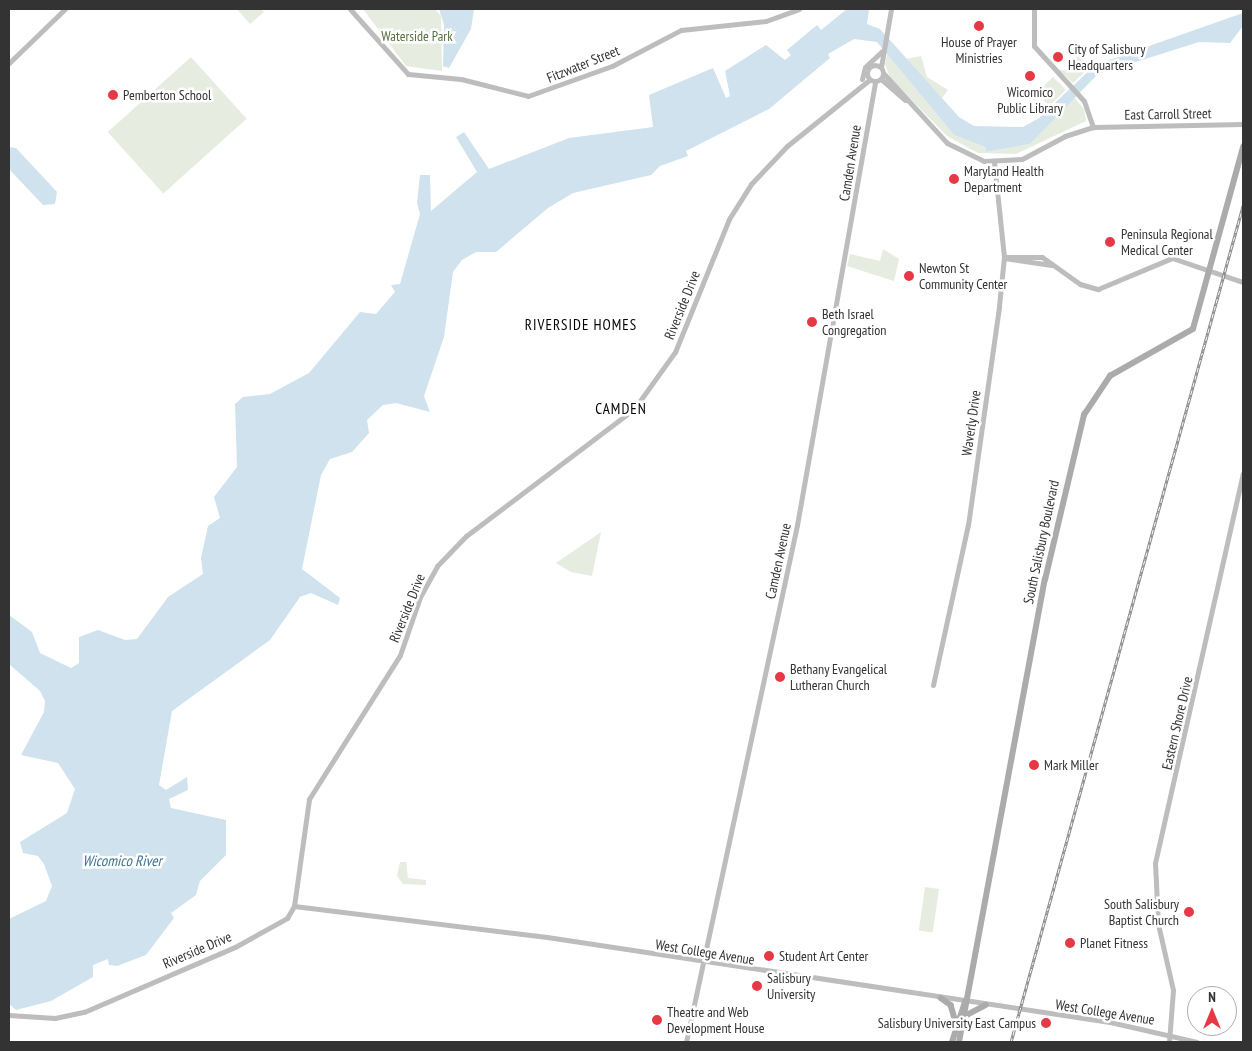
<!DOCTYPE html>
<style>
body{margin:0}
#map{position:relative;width:1252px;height:1051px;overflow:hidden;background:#fff;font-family:"PT Sans Narrow",sans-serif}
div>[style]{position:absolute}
.green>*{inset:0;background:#e6ecdf;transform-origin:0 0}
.water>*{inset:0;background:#cfe2ee}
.secondary>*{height:5px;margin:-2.5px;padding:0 2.5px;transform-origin:2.5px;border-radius:2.5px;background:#bdbdbd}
.secondary>.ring{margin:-2.5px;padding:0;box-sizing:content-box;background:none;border:5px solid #bdbdbd;border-radius:50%}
.primary>*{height:5.5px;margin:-2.75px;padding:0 2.75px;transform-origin:2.75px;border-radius:2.75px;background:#ababab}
.rail>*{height:3px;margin-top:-1.5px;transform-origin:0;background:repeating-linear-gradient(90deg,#fff 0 4px,#888 0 8px);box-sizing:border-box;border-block:1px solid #888}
.dots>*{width:14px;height:14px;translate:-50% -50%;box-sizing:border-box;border:2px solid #fff;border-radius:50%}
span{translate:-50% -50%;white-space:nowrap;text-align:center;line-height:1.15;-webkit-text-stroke:5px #fff;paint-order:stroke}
.park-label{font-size:14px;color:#56703f}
.poi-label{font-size:14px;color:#333}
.left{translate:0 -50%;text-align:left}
.right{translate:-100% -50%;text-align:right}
.street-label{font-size:14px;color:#333}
.neighbourhood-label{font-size:15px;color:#000;letter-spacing:1px}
.water-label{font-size:15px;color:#3f7597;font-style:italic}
.frame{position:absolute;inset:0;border:10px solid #333;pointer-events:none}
.north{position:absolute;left:1187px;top:986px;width:50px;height:50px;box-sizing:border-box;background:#fff;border:1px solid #adadad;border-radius:50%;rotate:0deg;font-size:14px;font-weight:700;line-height:20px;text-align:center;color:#333}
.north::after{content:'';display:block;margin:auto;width:18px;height:22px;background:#e63946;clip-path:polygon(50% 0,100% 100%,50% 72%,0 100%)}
</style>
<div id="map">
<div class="green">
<i style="clip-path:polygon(237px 9px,261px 9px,264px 12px,250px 24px)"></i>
<i style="clip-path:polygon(363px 9px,435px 9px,441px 16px,442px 71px,406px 66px)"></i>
<i style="clip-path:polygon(1079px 53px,1088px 69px,1073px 83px,1058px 69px,1065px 71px)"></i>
<i style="clip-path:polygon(887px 54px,954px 135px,985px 147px,986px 152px,1030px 144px,1073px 96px,1084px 109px,1086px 121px,1016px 154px,978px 153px,947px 136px,890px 78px,885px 64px)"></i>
<i style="clip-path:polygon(921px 56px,927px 77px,948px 90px,942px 98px,905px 59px)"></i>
<i style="left:191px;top:57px;width:83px;height:112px;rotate:48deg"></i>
<i style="left:1053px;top:77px;width:18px;height:23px;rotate:45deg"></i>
<i style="clip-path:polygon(883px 249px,899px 259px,894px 281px,847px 266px,850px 254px,880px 261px)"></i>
<i style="clip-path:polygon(601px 532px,592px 576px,571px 572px,556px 563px)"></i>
<i style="clip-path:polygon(400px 862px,406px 862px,408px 878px,426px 880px,426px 885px,403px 884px,397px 876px)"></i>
<i style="left:925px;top:887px;width:14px;height:44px;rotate:8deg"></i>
</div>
<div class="water">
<i style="clip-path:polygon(439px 9px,474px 9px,471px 29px,449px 68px,443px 66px,444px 25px)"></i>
<i style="clip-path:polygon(847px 9px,869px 9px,867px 24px,880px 29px,959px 117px,974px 126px,1023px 127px,1039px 118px,1095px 65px,1243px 13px,1243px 26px,1230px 43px,1199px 42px,1098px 74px,1030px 144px,986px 152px,985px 147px,954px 135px,877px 42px,854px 39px,828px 54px,830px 58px,769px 109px,686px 151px,688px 156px,660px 166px,651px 175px,573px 193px,548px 208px,496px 252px,476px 252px,462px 260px,453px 272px,444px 337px,424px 396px,430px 412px,396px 403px,383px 405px,367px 420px,369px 433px,352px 452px,330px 459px,321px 475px,302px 569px,340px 598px,338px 605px,311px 593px,300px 597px,270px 640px,172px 711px,159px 785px,166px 790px,187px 777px,188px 790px,169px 799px,171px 808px,226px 820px,226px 855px,200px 881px,196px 895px,171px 913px,174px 918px,146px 955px,117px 966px,109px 965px,108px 959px,93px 965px,93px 977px,51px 1001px,16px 1010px,9px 1004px,9px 919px,46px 901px,52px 886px,44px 864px,38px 856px,23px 853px,20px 842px,67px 813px,75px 789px,58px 763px,21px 755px,44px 712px,45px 701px,40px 691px,9px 664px,9px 615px,32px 632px,40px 653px,71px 668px,79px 663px,79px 637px,98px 630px,125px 640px,137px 639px,168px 597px,203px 574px,201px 558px,208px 526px,220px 518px,214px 497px,237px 467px,235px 404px,243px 397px,270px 394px,309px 373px,360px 312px,376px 314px,395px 292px,391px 285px,400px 284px,420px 214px,417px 203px,420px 175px,430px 175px,431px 211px,477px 172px,456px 137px,464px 132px,489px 169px,569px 138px,653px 127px,649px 95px,713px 68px,726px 98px,730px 96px,725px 71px,766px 45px,785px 60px,791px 55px,787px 50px,817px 25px,821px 30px)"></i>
<i style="clip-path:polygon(9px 147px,16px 148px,57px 192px,55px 204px,43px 205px,9px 169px)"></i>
</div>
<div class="secondary">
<i style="left:350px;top:9px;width:87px;rotate:48.3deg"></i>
<i style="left:408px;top:74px;width:53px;rotate:5.4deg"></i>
<i style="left:461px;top:79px;width:69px;rotate:14.2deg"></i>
<i style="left:528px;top:96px;width:89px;rotate:-19.7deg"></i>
<i style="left:612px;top:66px;width:78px;rotate:-27.6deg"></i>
<i style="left:681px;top:30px;width:85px;rotate:-6deg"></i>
<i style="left:766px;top:21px;width:35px;rotate:-20deg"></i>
<i style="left:1034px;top:9px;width:37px;rotate:90deg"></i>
<i style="left:1034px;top:46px;width:74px;rotate:47.7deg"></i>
<i style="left:1084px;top:101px;width:28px;rotate:71deg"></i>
<i style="left:9px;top:63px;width:78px;rotate:-44deg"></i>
<i class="ring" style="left:867px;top:65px;width:11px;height:11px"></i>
<i style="left:881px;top:67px;width:59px;rotate:-80.2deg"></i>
<i style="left:884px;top:74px;width:93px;rotate:47.6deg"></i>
<i style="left:947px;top:143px;width:41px;rotate:25.9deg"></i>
<i style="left:984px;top:161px;width:38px;rotate:-3deg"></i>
<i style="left:1022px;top:159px;width:49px;rotate:-28.1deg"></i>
<i style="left:1065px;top:136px;width:29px;rotate:-18deg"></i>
<i style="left:1093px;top:127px;width:150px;rotate:-1.1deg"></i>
<i style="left:862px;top:79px;width:12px;rotate:-76deg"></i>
<i style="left:865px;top:67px;width:23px;rotate:-43deg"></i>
<i style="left:881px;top:79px;width:32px;rotate:41deg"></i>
<i style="left:1004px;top:257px;width:38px"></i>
<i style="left:1042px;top:257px;width:47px;rotate:35.4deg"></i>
<i style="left:1080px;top:284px;width:19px;rotate:16deg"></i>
<i style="left:1098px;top:289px;width:80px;rotate:-22.7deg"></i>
<i style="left:1172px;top:258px;width:75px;rotate:18.7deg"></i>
<i style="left:1004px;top:258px;width:48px;rotate:8.5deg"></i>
<i style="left:933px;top:685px;width:164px;rotate:-77.7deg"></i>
<i style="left:968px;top:525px;width:221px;rotate:-81.9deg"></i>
<i style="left:999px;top:306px;width:49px;rotate:-84.2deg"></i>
<i style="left:1004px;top:257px;width:96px;rotate:-96deg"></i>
<i style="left:294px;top:906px;width:255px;rotate:7deg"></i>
<i style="left:547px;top:937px;width:569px;rotate:8.59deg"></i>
<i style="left:1110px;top:1022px;width:89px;rotate:12.9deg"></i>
<i style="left:9px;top:1015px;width:46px;rotate:3.7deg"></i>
<i style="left:55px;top:1018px;width:30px;rotate:-12deg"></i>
<i style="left:84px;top:1012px;width:164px;rotate:-23.3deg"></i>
<i style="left:235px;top:947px;width:60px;rotate:-29.1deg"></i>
<i style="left:287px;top:918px;width:14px;rotate:-60deg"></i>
<i style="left:294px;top:906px;width:108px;rotate:-82deg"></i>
<i style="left:309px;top:799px;width:170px;rotate:-57.7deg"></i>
<i style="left:400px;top:655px;width:61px;rotate:-71deg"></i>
<i style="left:420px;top:597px;width:35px;rotate:-61deg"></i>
<i style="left:437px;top:566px;width:42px;rotate:-46deg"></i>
<i style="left:466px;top:536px;width:211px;rotate:-37.1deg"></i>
<i style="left:634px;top:409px;width:70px;rotate:-54.3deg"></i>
<i style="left:675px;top:352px;width:144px;rotate:-67.9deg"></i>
<i style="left:729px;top:219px;width:41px;rotate:-57.8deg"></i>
<i style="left:751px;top:184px;width:52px;rotate:-46.5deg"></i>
<i style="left:787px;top:146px;width:105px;rotate:-38.8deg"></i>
<i style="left:686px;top:1042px;width:529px;rotate:-77.88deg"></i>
<i style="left:797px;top:525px;width:450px;rotate:-80deg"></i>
<i style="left:1169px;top:1042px;width:52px;rotate:-85.6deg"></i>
<i style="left:1173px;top:990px;width:68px;rotate:-102.8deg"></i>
<i style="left:1158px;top:924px;width:61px;rotate:-92.8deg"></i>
<i style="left:1155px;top:863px;width:399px;rotate:-77.3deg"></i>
</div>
<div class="primary">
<i style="left:941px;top:998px;width:12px;rotate:35deg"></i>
<i style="left:951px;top:1005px;width:18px;rotate:74deg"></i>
<i style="left:967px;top:1015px;width:21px;rotate:-28deg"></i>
<i style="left:952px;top:1042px;width:42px;rotate:-72deg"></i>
<i style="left:959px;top:1042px;width:470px;rotate:-79.5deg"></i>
<i style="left:1045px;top:580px;width:170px;rotate:-76.7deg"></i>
<i style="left:1084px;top:415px;width:47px;rotate:-56.3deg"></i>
<i style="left:1110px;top:376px;width:95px;rotate:-29.5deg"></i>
<i style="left:1193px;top:329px;width:189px;rotate:-74.6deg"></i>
</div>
<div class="rail">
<i style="left:1011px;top:1042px;width:868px;rotate:-74.49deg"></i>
</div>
<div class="dots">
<i style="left:979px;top:26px;background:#e63946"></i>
<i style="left:1058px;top:57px;background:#e63946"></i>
<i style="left:1030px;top:76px;background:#e63946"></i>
<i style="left:113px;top:95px;background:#e63946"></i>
<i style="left:954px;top:179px;background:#e63946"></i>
<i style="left:1110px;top:242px;background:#e63946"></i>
<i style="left:909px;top:276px;background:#e63946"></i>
<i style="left:812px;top:322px;background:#e63946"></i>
<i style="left:780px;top:677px;background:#e63946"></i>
<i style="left:1034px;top:765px;background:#e63946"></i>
<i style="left:1189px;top:912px;background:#e63946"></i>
<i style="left:1070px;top:943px;background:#e63946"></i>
<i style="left:769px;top:956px;background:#e63946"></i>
<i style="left:757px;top:986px;background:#e63946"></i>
<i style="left:657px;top:1020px;background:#e63946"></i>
<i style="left:1046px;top:1023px;background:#e63946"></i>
</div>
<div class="park-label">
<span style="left:417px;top:36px">Waterside Park</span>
</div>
<div class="poi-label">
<span style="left:979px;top:50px">House of Prayer<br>Ministries</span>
<span class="left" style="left:1068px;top:57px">City of Salisbury<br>Headquarters</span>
<span style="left:1030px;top:100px">Wicomico<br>Public Library</span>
<span class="left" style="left:123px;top:95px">Pemberton School</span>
<span class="left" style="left:964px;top:179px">Maryland Health<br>Department</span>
<span class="left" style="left:1121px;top:242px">Peninsula Regional<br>Medical Center</span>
<span class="left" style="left:919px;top:276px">Newton St<br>Community Center</span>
<span class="left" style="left:822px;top:322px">Beth Israel<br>Congregation</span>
<span class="left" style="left:790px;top:677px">Bethany Evangelical<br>Lutheran Church</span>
<span class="left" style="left:1044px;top:765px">Mark Miller</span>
<span class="right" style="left:1179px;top:912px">South Salisbury<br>Baptist Church</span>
<span class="left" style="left:1080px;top:943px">Planet Fitness</span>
<span class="left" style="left:779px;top:956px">Student Art Center</span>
<span class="left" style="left:767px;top:986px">Salisbury<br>University</span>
<span class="left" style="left:667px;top:1020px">Theatre and Web<br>Development House</span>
<span class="right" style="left:1036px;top:1023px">Salisbury University East Campus</span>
</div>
<div class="street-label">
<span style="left:583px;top:64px;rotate:-22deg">Fitzwater Street</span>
<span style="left:1168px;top:114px;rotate:-1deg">East Carroll Street</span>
<span style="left:850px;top:163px;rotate:-81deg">Camden Avenue</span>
<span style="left:682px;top:305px;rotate:-68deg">Riverside Drive</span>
<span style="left:971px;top:423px;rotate:-82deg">Waverly Drive</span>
<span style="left:1041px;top:542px;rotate:-78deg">South Salisbury Boulevard</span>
<span style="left:778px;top:561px;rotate:-78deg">Camden Avenue</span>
<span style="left:407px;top:608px;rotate:-68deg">Riverside Drive</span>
<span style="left:1177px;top:723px;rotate:-77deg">Eastern Shore Drive</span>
<span style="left:197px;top:950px;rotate:-23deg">Riverside Drive</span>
<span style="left:705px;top:952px;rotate:9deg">West College Avenue</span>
<span style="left:1105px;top:1012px;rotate:9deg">West College Avenue</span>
</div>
<div class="neighbourhood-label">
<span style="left:581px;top:325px">RIVERSIDE HOMES</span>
<span style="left:621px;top:409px">CAMDEN</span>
</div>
<div class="water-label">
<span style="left:122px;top:861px">Wicomico River</span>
</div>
<div class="frame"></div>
<div class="north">N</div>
</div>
